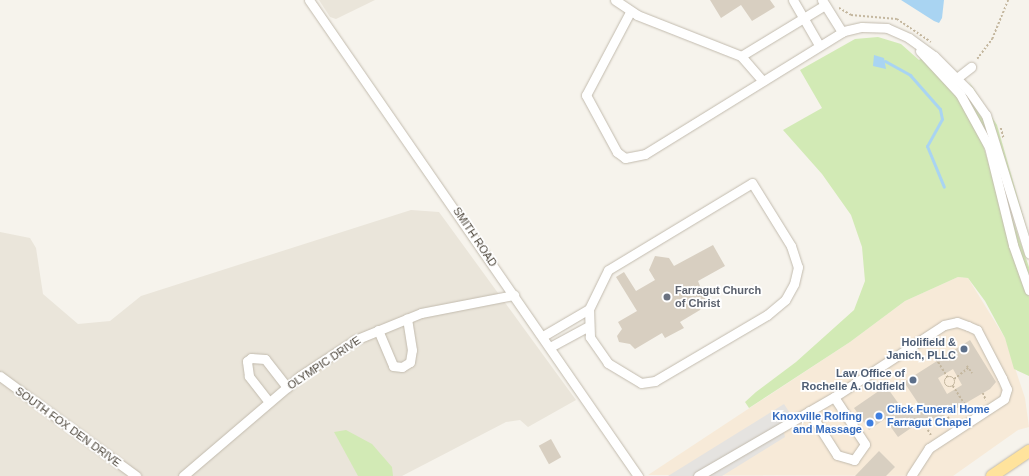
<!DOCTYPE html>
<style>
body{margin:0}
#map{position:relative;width:1029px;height:476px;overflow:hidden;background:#f6f3ec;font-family:Arial,sans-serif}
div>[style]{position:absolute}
.residential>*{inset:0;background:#eae5da}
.commercial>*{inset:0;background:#f7ead8}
.green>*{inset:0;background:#d2eab5}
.parking>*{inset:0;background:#e5e3e0}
.water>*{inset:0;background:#a9d4f2}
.stream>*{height:3px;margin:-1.5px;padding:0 1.5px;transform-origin:1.5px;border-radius:1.5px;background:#a9d4f2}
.building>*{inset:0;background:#d8cfc1;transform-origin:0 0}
.path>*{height:1.5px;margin-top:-0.75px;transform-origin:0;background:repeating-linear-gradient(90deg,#c4b79f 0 2px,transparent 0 4px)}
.path>.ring{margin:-0.75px;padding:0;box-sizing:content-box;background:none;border:1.5px solid #c4b79f;border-radius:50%}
.roads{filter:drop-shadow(0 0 1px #c2bbae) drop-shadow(0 0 1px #c2bbae)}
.minor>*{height:9px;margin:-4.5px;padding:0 4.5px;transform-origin:4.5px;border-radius:4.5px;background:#fff}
.major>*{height:12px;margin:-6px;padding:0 6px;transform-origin:6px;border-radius:6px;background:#ffe39c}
.dots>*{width:11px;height:11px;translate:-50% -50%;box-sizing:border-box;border:2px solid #fff;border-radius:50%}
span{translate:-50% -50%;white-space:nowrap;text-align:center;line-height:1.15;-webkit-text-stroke:3.5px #fff;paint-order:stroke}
.street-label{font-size:11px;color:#4b4439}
.worship-label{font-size:11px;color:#5b616d;font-weight:700}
.left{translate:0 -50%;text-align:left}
.service-label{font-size:11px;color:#4e5e75;font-weight:700}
.right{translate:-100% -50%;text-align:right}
.shop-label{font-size:11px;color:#366cbe;font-weight:700}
</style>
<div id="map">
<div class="residential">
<i style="clip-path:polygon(319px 0,375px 0,336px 19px,330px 17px)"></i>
<i style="clip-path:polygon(411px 210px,439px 212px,576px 400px,528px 427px,520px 420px,506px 422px,402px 476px,0 476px,0 232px,30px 238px,36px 248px,43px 294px,78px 324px,110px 321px,141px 296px)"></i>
</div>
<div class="commercial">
<i style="clip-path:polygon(958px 277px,968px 278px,1005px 338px,1025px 398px,1029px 427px,1018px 430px,953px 476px,648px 475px,850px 342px,905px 301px)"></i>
</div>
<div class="green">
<i style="clip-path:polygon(878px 37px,901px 44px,919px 60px,922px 58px,959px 100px,981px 138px,1029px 297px,1029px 376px,1014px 369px,1005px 338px,985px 301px,968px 278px,958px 277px,905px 301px,850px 342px,749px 408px,745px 402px,756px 392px,796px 362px,854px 310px,865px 281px,862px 247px,851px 215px,822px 174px,783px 130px,822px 108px,800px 70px,855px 39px)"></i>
<i style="clip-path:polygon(968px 80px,997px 125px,1029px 237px,1029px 249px,997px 133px)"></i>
<i style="clip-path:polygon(965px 93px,986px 124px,1004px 188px,963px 94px)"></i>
<i style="clip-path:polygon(1008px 206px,1029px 267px,1029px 281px,1022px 262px)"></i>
<i style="clip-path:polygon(346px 430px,372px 444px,392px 467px,393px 476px,358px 476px,334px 432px)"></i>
</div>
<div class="parking">
<i style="clip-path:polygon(784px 404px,797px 424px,783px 429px,785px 437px,722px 476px,668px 476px)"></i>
</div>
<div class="water">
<i style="clip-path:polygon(901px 0,944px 0,942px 18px,939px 23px,934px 21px)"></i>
<i style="clip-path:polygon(874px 55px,884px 58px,886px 69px,873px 66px)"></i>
</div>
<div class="stream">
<i style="left:885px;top:61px;width:29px;rotate:29deg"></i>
<i style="left:910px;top:75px;width:45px;rotate:48.6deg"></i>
<i style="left:940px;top:109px;width:10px;rotate:79deg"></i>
<i style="left:942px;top:119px;width:31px;rotate:119deg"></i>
<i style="left:927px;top:146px;width:44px;rotate:67.5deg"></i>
</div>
<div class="building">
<i style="clip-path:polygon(710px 0,770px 0,775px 7px,752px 21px,741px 5px,721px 18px)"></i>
<i style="clip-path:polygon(713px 245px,725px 266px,698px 281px,706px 301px,700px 310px,680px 322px,684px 328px,665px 338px,662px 333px,635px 349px,630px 344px,619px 342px,617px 336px,622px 329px,618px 322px,637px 311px,616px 277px,624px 272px,636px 291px,655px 280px,649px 270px,655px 256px,669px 258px,674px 266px)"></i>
<i style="clip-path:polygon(evenodd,970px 340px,996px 382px,990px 389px,928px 425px,924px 419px,898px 437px,885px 419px,869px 430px,854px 408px,886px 386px,906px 414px,920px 406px,904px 382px,970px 340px,953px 369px,962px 385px,947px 394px,938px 378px,953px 369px)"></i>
<i style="left:551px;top:439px;width:21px;height:14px;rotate:61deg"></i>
<i style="clip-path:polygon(879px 451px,895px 467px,886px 476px,855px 476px)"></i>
</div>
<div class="path">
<i style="left:839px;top:8px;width:14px;rotate:30deg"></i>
<i style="left:851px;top:15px;width:46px;rotate:5deg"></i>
<i style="left:897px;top:19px;width:41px;rotate:34.1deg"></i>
<i style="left:977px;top:59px;width:25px;rotate:-53deg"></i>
<i style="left:992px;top:39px;width:42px;rotate:-67.7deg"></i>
<i style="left:1001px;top:128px;width:11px;rotate:75deg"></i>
<i style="left:950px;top:341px;width:7px;rotate:56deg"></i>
<i style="left:932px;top:352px;width:31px;rotate:58deg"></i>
<i style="left:967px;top:366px;width:9px;rotate:54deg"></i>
<i class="ring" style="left:945px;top:377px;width:8.5px;height:8.5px"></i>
<i style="left:954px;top:379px;width:18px;rotate:-38deg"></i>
<i style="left:953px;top:386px;width:24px;rotate:57deg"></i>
<i style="left:983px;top:393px;width:8px;rotate:67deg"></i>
<i style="left:948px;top:417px;width:6px;rotate:59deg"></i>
<i style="left:928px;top:430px;width:6px;rotate:59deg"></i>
</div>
<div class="roads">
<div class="minor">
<i style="left:309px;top:0;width:579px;rotate:55.35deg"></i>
<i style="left:615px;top:0;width:27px;rotate:34deg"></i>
<i style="left:637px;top:15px;width:112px;rotate:21.5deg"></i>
<i style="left:741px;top:56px;width:33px;rotate:49deg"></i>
<i style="left:793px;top:0;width:52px;rotate:60deg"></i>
<i style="left:822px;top:0;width:38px;rotate:58deg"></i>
<i style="left:630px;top:12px;width:94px;rotate:117.9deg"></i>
<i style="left:586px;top:95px;width:65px;rotate:61.5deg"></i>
<i style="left:617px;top:152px;width:10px;rotate:37deg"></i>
<i style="left:625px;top:158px;width:20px;rotate:-11deg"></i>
<i style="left:645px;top:154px;width:234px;rotate:-31.7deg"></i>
<i style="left:844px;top:31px;width:18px;rotate:-13deg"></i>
<i style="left:862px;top:27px;width:25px;rotate:2deg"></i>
<i style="left:887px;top:28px;width:24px;rotate:24deg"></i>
<i style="left:909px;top:38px;width:31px;rotate:36deg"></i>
<i style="left:934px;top:56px;width:49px;rotate:45deg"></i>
<i style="left:969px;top:91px;width:29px;rotate:55deg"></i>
<i style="left:986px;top:115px;width:145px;rotate:72.7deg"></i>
<i style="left:920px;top:51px;width:59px;rotate:47.1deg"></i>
<i style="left:960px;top:94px;width:60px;rotate:61.3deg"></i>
<i style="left:989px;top:147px;width:101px;rotate:76.2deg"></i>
<i style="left:1013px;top:245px;width:48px;rotate:70.4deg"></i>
<i style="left:741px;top:56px;width:98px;rotate:-31.3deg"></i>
<i style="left:953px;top:81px;width:23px;rotate:-38deg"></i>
<i style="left:378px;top:330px;width:39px;rotate:67deg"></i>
<i style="left:393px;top:366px;width:9px;rotate:6deg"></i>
<i style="left:402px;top:367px;width:9px;rotate:-32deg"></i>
<i style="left:410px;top:362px;width:12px;rotate:-81deg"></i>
<i style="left:412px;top:350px;width:32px;rotate:-99deg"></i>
<i style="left:543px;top:336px;width:53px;rotate:-30.4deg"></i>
<i style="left:589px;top:309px;width:43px;rotate:-64deg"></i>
<i style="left:608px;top:270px;width:168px;rotate:-31.1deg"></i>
<i style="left:752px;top:183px;width:74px;rotate:58.2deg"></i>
<i style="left:791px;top:246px;width:22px;rotate:72deg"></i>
<i style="left:798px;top:267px;width:17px;rotate:103deg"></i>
<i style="left:794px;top:284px;width:18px;rotate:119deg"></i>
<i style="left:785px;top:300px;width:23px;rotate:140deg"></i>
<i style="left:767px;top:315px;width:130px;rotate:149.5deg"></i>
<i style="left:655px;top:381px;width:14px;rotate:172deg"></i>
<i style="left:641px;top:383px;width:39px;rotate:-149deg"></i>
<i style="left:608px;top:363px;width:32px;rotate:-125deg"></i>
<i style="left:590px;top:337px;width:28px;rotate:-92deg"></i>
<i style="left:550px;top:347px;width:42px;rotate:-28.4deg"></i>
<i style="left:0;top:376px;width:169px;rotate:36.3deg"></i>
<i style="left:269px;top:402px;width:33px;rotate:-128deg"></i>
<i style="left:249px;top:376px;width:15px;rotate:-98deg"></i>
<i style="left:247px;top:361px;width:5px;rotate:-37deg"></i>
<i style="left:251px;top:358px;width:14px;rotate:4deg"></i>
<i style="left:265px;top:359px;width:36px;rotate:52deg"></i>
<i style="left:809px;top:411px;width:52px;rotate:57.5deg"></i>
<i style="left:837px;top:455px;width:18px;rotate:16deg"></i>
<i style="left:854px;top:460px;width:19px;rotate:-55deg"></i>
<i style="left:865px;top:444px;width:56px;rotate:-123.4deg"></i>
<i style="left:183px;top:476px;width:154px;rotate:-40.5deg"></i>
<i style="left:300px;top:376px;width:66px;rotate:-33.2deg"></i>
<i style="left:355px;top:340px;width:71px;rotate:-22.2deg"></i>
<i style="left:421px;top:313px;width:95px;rotate:-11deg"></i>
<i style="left:698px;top:476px;width:157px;rotate:-30.2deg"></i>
<i style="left:834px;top:397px;width:131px;rotate:-33.2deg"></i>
<i style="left:944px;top:325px;width:13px;rotate:-13deg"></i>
<i style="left:957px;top:322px;width:12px;rotate:20deg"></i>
<i style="left:968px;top:326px;width:10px;rotate:24deg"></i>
<i style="left:977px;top:330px;width:54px;rotate:62.5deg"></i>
<i style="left:1002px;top:378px;width:12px;rotate:66deg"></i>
<i style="left:1007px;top:389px;width:10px;rotate:107deg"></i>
<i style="left:1004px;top:399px;width:90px;rotate:146.8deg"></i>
<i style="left:929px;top:448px;width:33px;rotate:123deg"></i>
</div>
<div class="major">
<i style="left:992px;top:476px;width:45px;rotate:-34deg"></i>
</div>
</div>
<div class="dots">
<i style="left:667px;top:297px;background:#6b7280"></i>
<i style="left:964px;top:349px;background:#5c6f8a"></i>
<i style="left:913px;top:380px;background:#5c6f8a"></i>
<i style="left:879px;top:416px;background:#3f7fe0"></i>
<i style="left:870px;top:423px;background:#3f7fe0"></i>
</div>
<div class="street-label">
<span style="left:475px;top:237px;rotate:56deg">SMITH ROAD</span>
<span style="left:324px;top:363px;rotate:-34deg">OLYMPIC DRIVE</span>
<span style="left:68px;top:427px;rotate:36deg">SOUTH FOX DEN DRIVE</span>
</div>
<div class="worship-label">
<span class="left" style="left:675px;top:297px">Farragut Church<br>of Christ</span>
</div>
<div class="service-label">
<span class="right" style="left:956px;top:349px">Holifield &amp;<br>Janich, PLLC</span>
<span class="right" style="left:905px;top:380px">Law Office of<br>Rochelle A. Oldfield</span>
</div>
<div class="shop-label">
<span class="left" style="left:887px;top:416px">Click Funeral Home<br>Farragut Chapel</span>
<span class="right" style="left:862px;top:423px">Knoxville Rolfing<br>and Massage</span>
</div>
</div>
